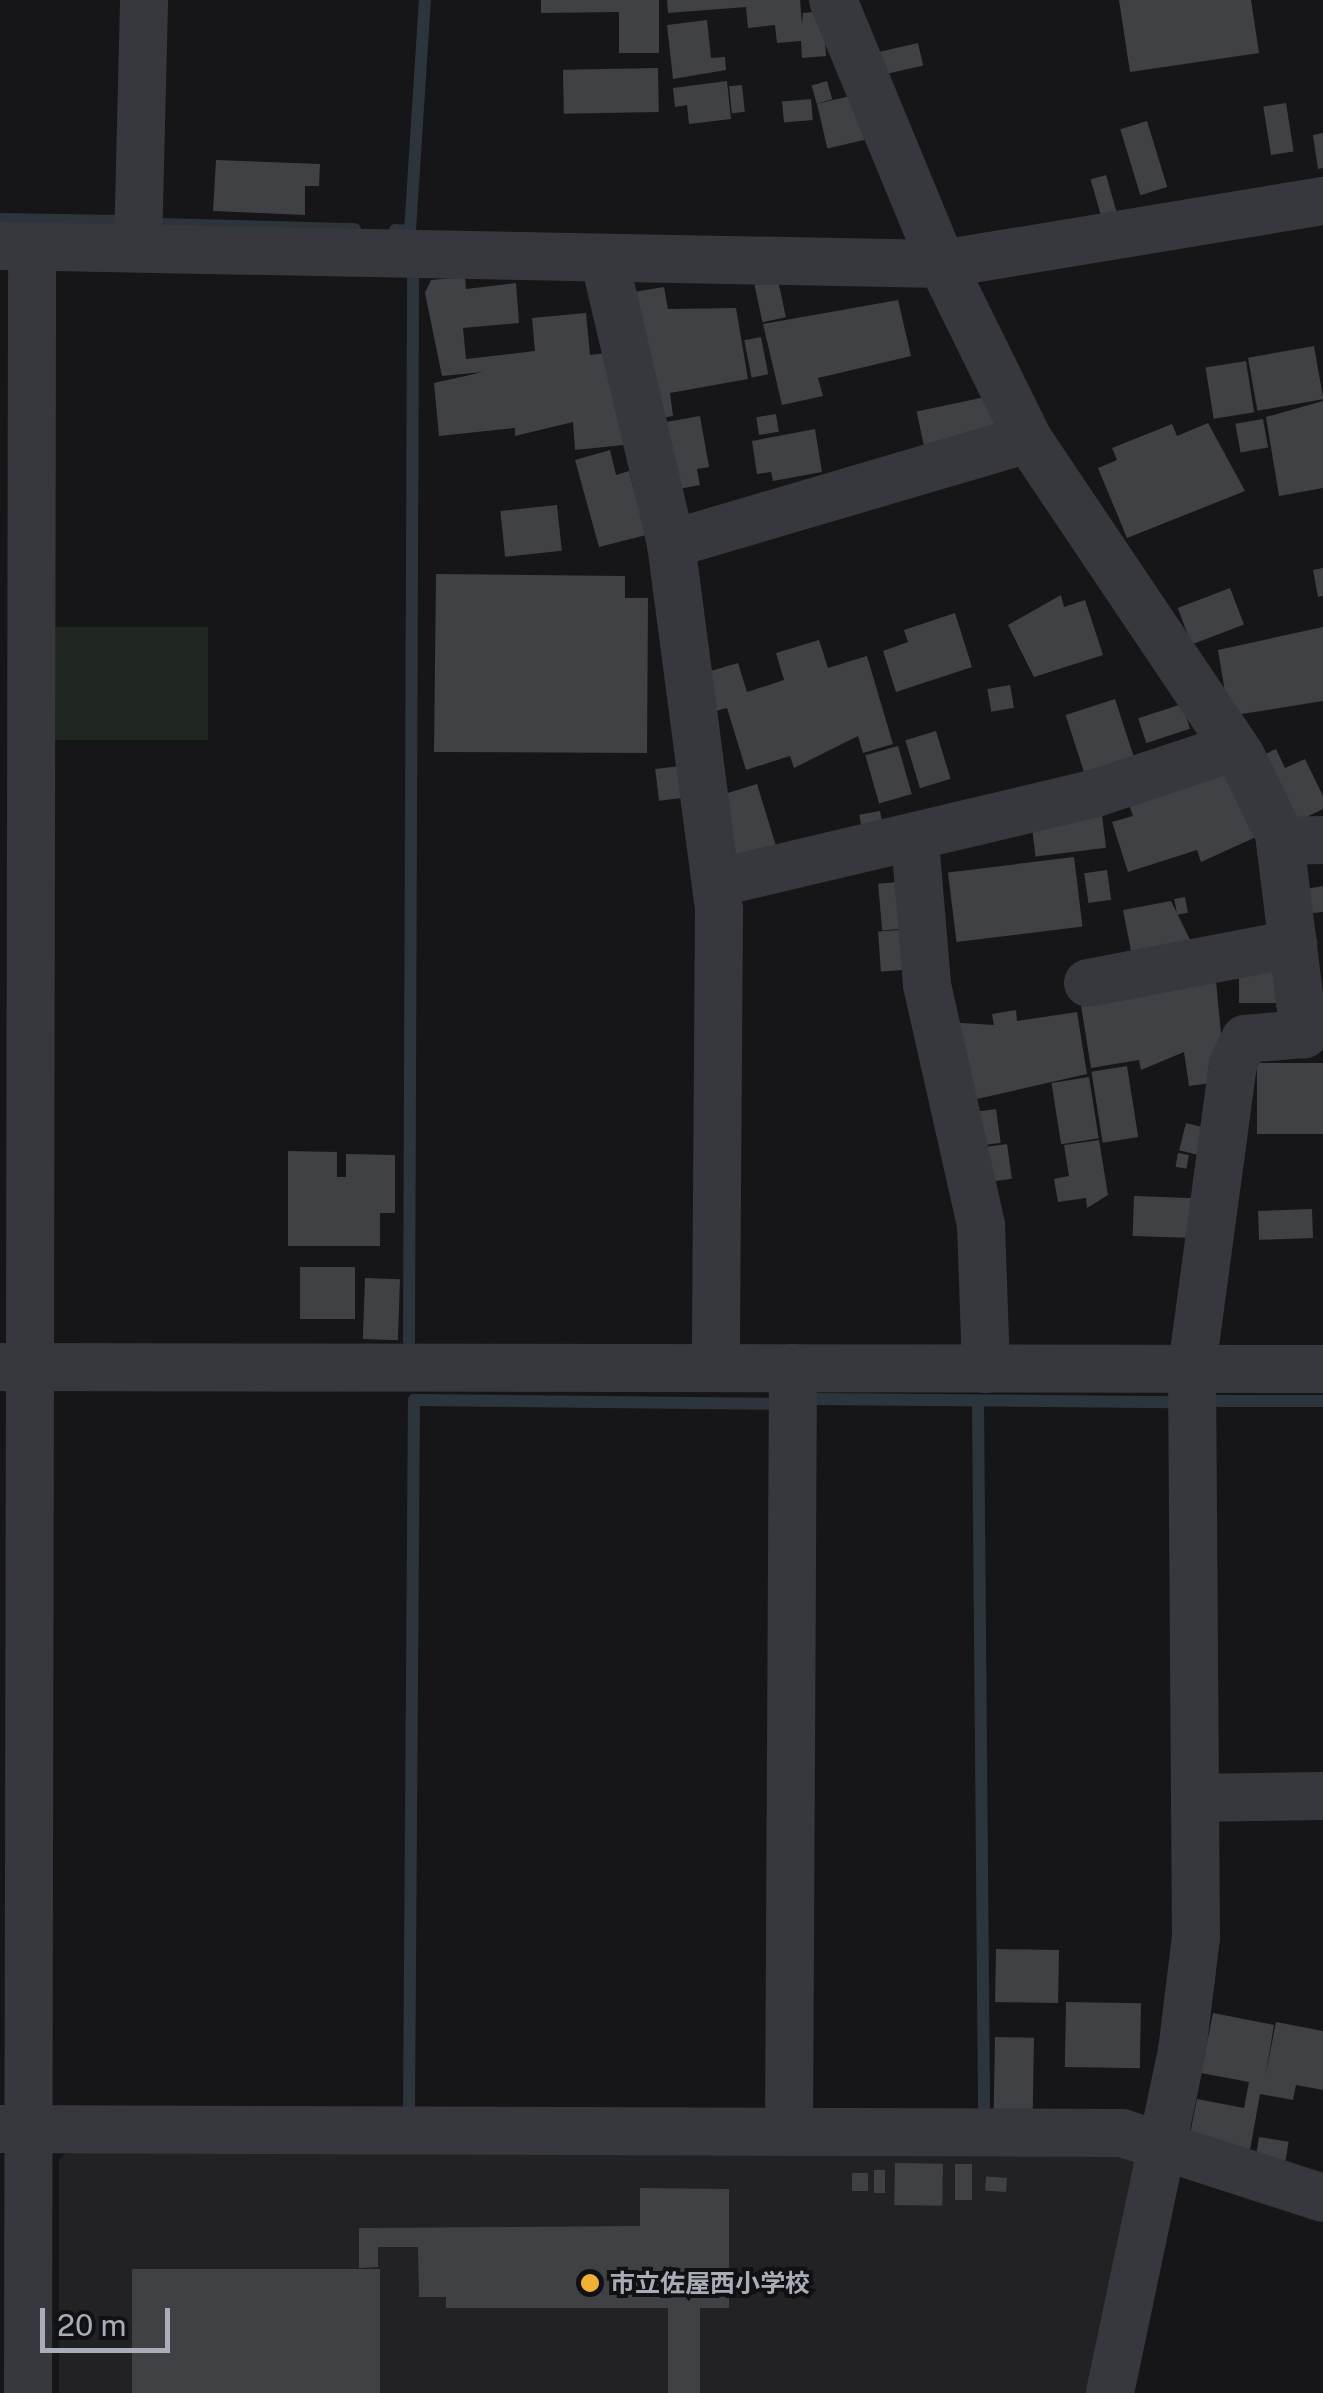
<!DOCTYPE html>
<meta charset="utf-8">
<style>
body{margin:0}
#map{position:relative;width:1323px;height:2393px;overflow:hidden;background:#161618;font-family:"Public Sans","Noto Sans JP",sans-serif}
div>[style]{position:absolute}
.built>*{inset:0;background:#222225}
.green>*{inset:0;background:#1e261f;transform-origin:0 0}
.stream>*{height:12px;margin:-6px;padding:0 6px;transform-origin:6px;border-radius:6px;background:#2c353c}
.building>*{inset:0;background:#404145;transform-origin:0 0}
.minor>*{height:48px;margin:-24px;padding:0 24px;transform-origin:24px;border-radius:24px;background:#37383d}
.dots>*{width:28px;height:28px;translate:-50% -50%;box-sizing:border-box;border:5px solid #111113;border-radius:50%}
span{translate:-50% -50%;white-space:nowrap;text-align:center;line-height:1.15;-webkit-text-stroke:8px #111113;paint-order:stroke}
.poi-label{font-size:25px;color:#a8adb8;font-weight:700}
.left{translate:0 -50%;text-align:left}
.scale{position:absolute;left:40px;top:2308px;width:130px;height:45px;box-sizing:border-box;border:5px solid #a8adb8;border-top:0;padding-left:12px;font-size:30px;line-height:35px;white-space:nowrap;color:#a8adb8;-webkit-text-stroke:8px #111113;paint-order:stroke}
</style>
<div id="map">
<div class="built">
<i style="clip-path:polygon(78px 2138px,1126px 2145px,1144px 2173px,1099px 2393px,59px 2393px,59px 2160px)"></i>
</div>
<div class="green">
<i style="left:44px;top:627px;width:164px;height:113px"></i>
</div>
<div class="stream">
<i style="left:0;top:219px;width:120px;rotate:1deg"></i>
<i style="left:158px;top:224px;width:197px;rotate:1.5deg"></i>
<i style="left:395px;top:230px;width:15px;rotate:4deg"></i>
<i style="left:410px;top:231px;width:231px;rotate:-86.3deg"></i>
<i style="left:409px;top:1341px;width:1064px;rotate:-89.78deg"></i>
<i style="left:811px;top:1399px;width:365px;rotate:0.5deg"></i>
<i style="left:978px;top:1401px;width:708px;rotate:89.51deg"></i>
<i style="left:1209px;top:1401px;width:114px"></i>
<i style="left:409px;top:2109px;width:709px;rotate:-89.6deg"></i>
<i style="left:414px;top:1400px;width:358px;rotate:0.6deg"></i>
</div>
<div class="building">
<i style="clip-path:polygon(541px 0,659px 0,659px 53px,619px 53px,619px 12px,541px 13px)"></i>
<i style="clip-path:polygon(667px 0,800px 0,802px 24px,803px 13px,823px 11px,826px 56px,802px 58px,801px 41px,777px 43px,775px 25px,748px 28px,746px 7px,668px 13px)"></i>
<i style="clip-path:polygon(1119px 0,1251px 0,1259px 53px,1130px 72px)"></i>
<i style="clip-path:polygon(707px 20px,711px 58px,725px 57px,726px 70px,673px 79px,667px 25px)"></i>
<i style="left:918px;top:43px;width:23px;height:49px;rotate:77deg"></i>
<i style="left:658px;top:68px;width:44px;height:95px;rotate:89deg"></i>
<i style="clip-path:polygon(727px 81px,731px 119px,689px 124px,687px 105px,675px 107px,673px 88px)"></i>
<i style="left:827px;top:81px;width:19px;height:16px;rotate:74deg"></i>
<i style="left:742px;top:85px;width:27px;height:13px;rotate:84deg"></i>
<i style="left:855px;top:95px;width:46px;height:39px;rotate:77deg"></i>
<i style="left:811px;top:99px;width:21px;height:29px;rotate:85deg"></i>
<i style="left:1286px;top:103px;width:49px;height:23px;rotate:81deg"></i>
<i style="left:1147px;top:121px;width:69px;height:28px;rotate:73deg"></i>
<i style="clip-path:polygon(1323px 133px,1323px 168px,1318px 169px,1313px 135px)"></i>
<i style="clip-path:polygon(216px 160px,320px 164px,319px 186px,305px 186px,305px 215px,213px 211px)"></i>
<i style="left:1106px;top:175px;width:40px;height:16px;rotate:74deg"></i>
<i style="clip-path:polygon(465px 277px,466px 289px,516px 283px,519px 323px,463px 328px,466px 359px,535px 351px,532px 318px,586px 313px,590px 355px,614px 352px,633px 444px,575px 450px,573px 422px,515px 436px,515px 428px,439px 436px,434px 383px,483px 372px,442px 376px,425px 293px,431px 280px)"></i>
<i style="left:778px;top:280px;width:38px;height:24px;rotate:78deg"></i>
<i style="clip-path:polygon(664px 287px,668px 309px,736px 308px,748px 379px,670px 393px,673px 416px,650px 420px,628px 293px)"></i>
<i style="clip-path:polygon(898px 300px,911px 356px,818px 378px,823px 396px,782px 405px,763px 324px)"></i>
<i style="left:761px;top:337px;width:38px;height:17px;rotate:79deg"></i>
<i style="left:1314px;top:346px;width:54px;height:67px;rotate:80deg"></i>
<i style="left:1246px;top:361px;width:52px;height:41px;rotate:81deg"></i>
<i style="left:990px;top:396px;width:38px;height:75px;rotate:78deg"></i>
<i style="clip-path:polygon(1323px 401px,1323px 488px,1279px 496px,1266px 417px)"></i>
<i style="left:776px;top:414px;width:18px;height:20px;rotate:81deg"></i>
<i style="clip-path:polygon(700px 416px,709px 467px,697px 469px,700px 485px,667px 491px,655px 424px)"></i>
<i style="left:1263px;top:419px;width:29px;height:28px;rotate:80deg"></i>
<i style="clip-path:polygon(1208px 423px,1245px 491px,1127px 538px,1098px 468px,1117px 460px,1112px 448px,1172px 424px,1177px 436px)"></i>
<i style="clip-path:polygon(815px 429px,822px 472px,773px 481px,771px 472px,757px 474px,752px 441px)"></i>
<i style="clip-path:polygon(610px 450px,616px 475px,629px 471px,646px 535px,599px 547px,575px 460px)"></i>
<i style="left:557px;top:505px;width:46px;height:57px;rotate:84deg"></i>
<i style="clip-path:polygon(1323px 568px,1323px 596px,1318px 597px,1313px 570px)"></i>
<i style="clip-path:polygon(436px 574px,625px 576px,625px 598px,648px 598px,647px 753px,434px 752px)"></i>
<i style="left:1230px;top:588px;width:39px;height:56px;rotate:69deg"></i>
<i style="clip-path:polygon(1061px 595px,1064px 607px,1085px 600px,1103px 655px,1034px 677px,1008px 625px)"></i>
<i style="clip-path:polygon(955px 613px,972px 667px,896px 692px,883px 651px,908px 642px,904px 630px)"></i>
<i style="clip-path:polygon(1323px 627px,1323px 701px,1229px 716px,1218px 650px)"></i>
<i style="clip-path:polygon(819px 640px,828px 668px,867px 656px,893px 744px,863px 753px,858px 736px,794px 768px,790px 756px,746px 770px,727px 708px,709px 713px,697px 675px,738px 663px,747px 692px,784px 680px,776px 653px)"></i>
<i style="left:1010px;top:685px;width:23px;height:23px;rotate:80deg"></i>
<i style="left:1115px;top:699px;width:66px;height:52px;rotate:72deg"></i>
<i style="left:1182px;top:704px;width:26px;height:46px;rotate:72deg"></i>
<i style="left:936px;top:731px;width:50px;height:32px;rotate:73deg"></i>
<i style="left:898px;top:746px;width:50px;height:34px;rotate:74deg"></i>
<i style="clip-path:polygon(1276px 749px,1285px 768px,1305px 759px,1323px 796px,1323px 809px,1290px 825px,1257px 758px)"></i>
<i style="left:680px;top:766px;width:32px;height:25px;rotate:83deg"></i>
<i style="clip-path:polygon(1233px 766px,1256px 837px,1201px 862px,1197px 850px,1128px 872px,1112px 822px,1133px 816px,1129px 805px)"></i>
<i style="left:757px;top:784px;width:69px;height:46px;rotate:73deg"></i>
<i style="left:880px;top:811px;width:11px;height:21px;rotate:80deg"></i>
<i style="left:1102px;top:815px;width:33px;height:71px;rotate:83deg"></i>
<i style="left:1074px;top:857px;width:70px;height:127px;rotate:83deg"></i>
<i style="left:1107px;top:870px;width:30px;height:23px;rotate:82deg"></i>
<i style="left:910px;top:881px;width:47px;height:32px;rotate:85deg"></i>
<i style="clip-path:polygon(1323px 886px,1323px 912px,1303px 914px,1300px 890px)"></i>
<i style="left:1185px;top:897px;width:16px;height:11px;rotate:79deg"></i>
<i style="clip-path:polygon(1171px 901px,1195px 950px,1133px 961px,1123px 910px)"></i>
<i style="left:915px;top:929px;width:40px;height:37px;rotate:86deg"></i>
<i style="left:1239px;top:968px;width:41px;height:35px"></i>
<i style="clip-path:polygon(1215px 970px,1224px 1066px,1208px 1067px,1211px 1083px,1189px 1086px,1184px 1052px,1141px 1070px,1139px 1060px,1091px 1068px,1080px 999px)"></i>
<i style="clip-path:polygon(1016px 1010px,1017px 1021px,1077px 1012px,1087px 1074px,968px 1101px,946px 1022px,994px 1025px,992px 1014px)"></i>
<i style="left:1323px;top:1063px;width:71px;height:66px;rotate:90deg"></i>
<i style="left:1127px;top:1066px;width:72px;height:36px;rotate:81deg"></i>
<i style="left:1089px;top:1077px;width:62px;height:38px;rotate:81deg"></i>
<i style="left:996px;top:1109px;width:34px;height:31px;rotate:82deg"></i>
<i style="left:1186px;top:1123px;width:30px;height:28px;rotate:14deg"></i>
<i style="clip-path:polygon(1099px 1140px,1108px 1195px,1087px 1208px,1086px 1198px,1058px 1202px,1054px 1179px,1069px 1176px,1064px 1145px)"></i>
<i style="left:1007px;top:1144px;width:35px;height:35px;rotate:82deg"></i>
<i style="clip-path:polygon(288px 1151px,337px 1152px,337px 1177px,346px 1177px,346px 1154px,395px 1155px,395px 1213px,380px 1213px,380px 1246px,288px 1246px)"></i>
<i style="left:1178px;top:1153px;width:11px;height:14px;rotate:10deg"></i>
<i style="left:1134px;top:1196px;width:61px;height:40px;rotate:2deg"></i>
<i style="left:1312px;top:1209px;width:29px;height:54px;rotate:88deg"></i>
<i style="left:300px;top:1267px;width:55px;height:52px"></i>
<i style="left:365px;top:1278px;width:35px;height:61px;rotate:2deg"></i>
<i style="left:996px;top:1949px;width:63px;height:53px;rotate:1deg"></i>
<i style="left:1066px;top:2002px;width:75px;height:65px;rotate:1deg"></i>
<i style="clip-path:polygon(1213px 2013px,1274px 2025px,1265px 2078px,1276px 2022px,1323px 2031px,1323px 2090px,1296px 2085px,1293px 2100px,1260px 2094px,1250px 2150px,1189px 2139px,1197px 2099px,1244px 2108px,1249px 2082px,1201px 2073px)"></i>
<i style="left:995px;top:2037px;width:39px;height:73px;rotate:1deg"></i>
<i style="left:1259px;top:2137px;width:30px;height:27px;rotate:9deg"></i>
<i style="left:895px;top:2163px;width:48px;height:42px;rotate:1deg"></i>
<i style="left:955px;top:2164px;width:17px;height:36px"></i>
<i style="left:874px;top:2170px;width:11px;height:23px"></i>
<i style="left:852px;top:2173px;width:16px;height:18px"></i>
<i style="left:1007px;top:2178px;width:14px;height:21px;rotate:94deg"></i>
<i style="clip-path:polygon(640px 2188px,729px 2189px,729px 2308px,700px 2308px,700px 2393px,668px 2393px,668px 2308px,446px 2308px,446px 2297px,419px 2297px,418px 2247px,378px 2247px,378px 2267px,359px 2268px,359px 2228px,640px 2226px)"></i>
<i style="left:132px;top:2269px;width:248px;height:124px"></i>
</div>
<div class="minor">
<i style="left:833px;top:0;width:286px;rotate:67.6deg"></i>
<i style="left:942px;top:264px;width:195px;rotate:63.8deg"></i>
<i style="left:1028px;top:439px;width:382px;rotate:56.1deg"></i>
<i style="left:1241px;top:756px;width:87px;rotate:64deg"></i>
<i style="left:1279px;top:834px;width:202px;rotate:82.9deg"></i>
<i style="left:1304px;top:1034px;width:59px;rotate:175.2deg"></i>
<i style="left:1245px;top:1039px;width:28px;rotate:116deg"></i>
<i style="left:1233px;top:1064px;width:308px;rotate:97.7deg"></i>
<i style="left:1192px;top:1369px;width:568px;rotate:89.6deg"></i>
<i style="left:1196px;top:1937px;width:115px;rotate:97deg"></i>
<i style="left:1182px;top:2051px;width:349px;rotate:101.9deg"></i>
<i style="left:2px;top:246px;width:940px;rotate:1.1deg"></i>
<i style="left:942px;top:264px;width:386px;rotate:-9.4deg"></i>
<i style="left:138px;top:248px;width:248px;rotate:-88.6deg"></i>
<i style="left:604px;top:258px;width:294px;rotate:76.8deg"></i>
<i style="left:671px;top:544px;width:369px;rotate:82.5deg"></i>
<i style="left:719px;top:910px;width:458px;rotate:90.4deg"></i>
<i style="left:671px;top:544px;width:372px;rotate:-16.4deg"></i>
<i style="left:915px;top:841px;width:144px;rotate:85.2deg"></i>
<i style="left:927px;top:985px;width:246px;rotate:77.3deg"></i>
<i style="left:981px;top:1225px;width:144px;rotate:88deg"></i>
<i style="left:1280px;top:841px;width:43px;rotate:-1.3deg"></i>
<i style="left:716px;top:883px;width:387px;rotate:-13.3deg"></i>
<i style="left:1093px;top:794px;width:149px;rotate:-18.4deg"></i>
<i style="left:1088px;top:983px;width:209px;rotate:-10.8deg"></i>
<i style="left:0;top:1367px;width:1323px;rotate:0.09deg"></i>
<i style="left:1195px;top:1798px;width:128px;rotate:-0.9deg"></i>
<i style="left:0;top:2129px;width:1122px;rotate:0.2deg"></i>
<i style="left:1122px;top:2133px;width:211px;rotate:17.9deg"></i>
<i style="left:789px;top:2132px;width:764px;rotate:-89.7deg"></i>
<i style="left:28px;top:2393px;width:2146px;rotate:-89.89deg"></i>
</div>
<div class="dots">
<i style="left:590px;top:2283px;background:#f2b134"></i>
</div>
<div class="poi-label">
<span class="left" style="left:610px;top:2283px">市立佐屋西小学校</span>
</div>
<div class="scale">20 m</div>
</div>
